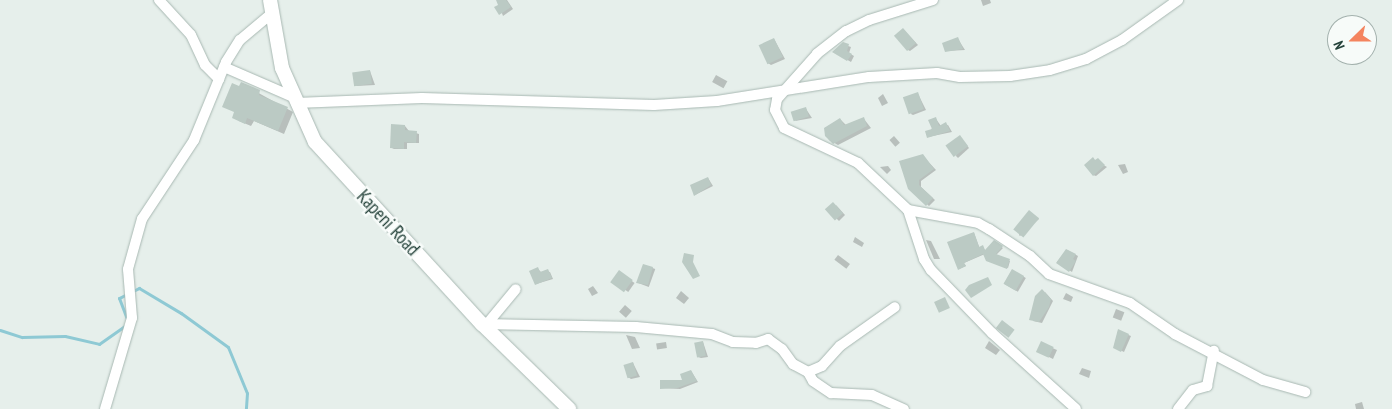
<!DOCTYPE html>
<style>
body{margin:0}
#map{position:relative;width:1392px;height:409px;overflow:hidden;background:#e6efeb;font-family:"PT Sans Narrow",sans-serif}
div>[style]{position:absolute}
.shadow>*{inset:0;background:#0003;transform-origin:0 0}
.stream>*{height:3px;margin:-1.5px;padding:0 1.5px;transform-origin:1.5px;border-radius:1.5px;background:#8ec9d4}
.building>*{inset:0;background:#bbcac4;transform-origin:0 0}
.roads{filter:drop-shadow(0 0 1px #a8b8b2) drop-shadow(0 0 1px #a8b8b2)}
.street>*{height:10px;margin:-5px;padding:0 5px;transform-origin:5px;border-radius:5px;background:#fff}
.secondary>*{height:14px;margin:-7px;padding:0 7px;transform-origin:7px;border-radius:7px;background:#fff}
span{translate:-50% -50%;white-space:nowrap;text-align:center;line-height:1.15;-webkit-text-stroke:5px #f7fbf9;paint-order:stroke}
.street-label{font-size:19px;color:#24423a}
.north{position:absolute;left:1327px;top:15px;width:50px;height:50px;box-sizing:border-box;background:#f7fbf9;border:1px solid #a3b1ad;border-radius:50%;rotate:248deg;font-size:14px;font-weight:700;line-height:20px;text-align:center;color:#24423a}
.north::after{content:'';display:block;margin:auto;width:18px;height:22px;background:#f4845f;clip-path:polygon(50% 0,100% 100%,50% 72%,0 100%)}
</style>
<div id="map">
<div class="shadow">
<i style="clip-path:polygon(497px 0,507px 0,513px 9px,503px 16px)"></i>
<i style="clip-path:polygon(981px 0,990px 0,991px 3px,983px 6px)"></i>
<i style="clip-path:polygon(903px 29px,918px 45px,910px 51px,908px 50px)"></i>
<i style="clip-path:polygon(774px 39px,785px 59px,771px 65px,768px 63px)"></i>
<i style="clip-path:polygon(958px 39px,965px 50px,946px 51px)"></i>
<i style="clip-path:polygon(848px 46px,851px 47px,849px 53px,854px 56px,851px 62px,834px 52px)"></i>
<i style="clip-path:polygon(370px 71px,375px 85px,356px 86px)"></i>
<i style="left:716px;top:75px;width:13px;height:8px;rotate:29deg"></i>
<i style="clip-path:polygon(242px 84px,293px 112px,284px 134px,254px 121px,251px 126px,239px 121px,236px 112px)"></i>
<i style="clip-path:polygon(883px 94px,888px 103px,882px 106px,878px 98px)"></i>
<i style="clip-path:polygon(918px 94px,926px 110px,913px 115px,911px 114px)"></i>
<i style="clip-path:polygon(806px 109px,812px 118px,795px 121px)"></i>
<i style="clip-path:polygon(840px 119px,847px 126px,864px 119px,871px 128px,838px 145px,829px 140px,825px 128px)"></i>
<i style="clip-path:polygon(936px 119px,941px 126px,948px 125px,952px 132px,928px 137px)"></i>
<i style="clip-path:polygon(405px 126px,409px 131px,419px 134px,419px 143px,407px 143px,407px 149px,394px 149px,392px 148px)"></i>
<i style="left:894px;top:136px;width:9px;height:6px;rotate:49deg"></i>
<i style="clip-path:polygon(960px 137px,969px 148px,958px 158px,956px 156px)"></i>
<i style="clip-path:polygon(923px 156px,936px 170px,921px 181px,921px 187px,935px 200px,929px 206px,909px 188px)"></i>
<i style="clip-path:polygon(1093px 159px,1107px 167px,1096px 176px,1093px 175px)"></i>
<i style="clip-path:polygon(1125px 164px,1128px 172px,1123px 174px,1118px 165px)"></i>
<i style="clip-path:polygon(888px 166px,891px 170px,887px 174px,880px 167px)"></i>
<i style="clip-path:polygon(708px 178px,713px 186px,695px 195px)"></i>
<i style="clip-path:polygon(836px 205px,845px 215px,839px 221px,837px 219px)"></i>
<i style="clip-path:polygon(1029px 212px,1039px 219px,1020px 236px,1019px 235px)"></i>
<i style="clip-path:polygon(974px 233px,980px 249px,983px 247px,986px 252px,994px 242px,1003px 248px,996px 255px,1010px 261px,1008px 268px,989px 261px,985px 254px,964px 263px,966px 266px,959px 269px,948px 243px)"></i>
<i style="clip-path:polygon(855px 237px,864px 243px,862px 247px,853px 242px)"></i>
<i style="clip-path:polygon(926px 240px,931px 241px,940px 259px,934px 259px)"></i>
<i style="clip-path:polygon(1067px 250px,1078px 256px,1072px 272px,1057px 262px)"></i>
<i style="left:838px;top:255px;width:15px;height:6px;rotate:37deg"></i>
<i style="left:644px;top:265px;width:12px;height:19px;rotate:20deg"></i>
<i style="clip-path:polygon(538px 269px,542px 273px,550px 272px,553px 279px,536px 284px)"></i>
<i style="left:1012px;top:270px;width:16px;height:16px;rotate:30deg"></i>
<i style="left:619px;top:272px;width:19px;height:11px;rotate:35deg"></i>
<i style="clip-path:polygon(593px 286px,598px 293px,592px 296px,588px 289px)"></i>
<i style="clip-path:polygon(681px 291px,689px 298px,684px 304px,676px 298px)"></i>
<i style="clip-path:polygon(1045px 292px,1053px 301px,1042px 323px,1033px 321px)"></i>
<i style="clip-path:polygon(1066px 293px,1073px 297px,1071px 302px,1063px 299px)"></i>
<i style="left:625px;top:305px;width:9px;height:9px;rotate:41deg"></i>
<i style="left:1116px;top:309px;width:9px;height:9px;rotate:21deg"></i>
<i style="clip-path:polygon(1118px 331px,1131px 336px,1124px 352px,1114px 347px)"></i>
<i style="clip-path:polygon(626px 335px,635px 337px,640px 348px,632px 349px)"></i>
<i style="clip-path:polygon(989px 341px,1000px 350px,996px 355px,985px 348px)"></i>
<i style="left:666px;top:342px;width:6px;height:10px;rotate:81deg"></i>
<i style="clip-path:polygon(703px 342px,708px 357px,701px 358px,698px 357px)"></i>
<i style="clip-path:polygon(1041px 343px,1057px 350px,1053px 359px,1041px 353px)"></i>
<i style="clip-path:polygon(633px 363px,640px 377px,631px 379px,628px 377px)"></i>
<i style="clip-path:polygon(1082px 368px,1091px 371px,1089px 378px,1079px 374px)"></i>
<i style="clip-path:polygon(691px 371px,698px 382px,680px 389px,662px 388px,684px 381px)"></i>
<i style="clip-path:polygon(1362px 402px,1364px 409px,1356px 409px,1355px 404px)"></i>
</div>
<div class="stream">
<i style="left:133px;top:291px;width:7px;rotate:-27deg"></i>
<i style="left:139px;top:288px;width:49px;rotate:30.8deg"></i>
<i style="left:181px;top:313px;width:58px;rotate:35.9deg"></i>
<i style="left:228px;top:347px;width:50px;rotate:67.6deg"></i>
<i style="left:247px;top:393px;width:16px;rotate:94deg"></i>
<i style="left:127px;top:294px;width:9px;rotate:153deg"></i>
<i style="left:119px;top:298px;width:25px;rotate:69deg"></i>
<i style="left:0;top:330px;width:23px;rotate:18deg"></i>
<i style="left:22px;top:337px;width:43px;rotate:-1.3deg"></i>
<i style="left:65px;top:336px;width:35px;rotate:13deg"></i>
<i style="left:99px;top:344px;width:33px;rotate:-35deg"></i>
</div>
<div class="building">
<i style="clip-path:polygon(496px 0,506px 0,511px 7px,499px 15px,494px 7px,498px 5px)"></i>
<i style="left:903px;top:28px;width:20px;height:12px;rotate:49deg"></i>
<i style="clip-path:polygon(958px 37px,963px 49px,945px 52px,942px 43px)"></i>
<i style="left:774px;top:38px;width:21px;height:17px;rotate:65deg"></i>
<i style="clip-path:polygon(843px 42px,849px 44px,847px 51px,852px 54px,847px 61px,832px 52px)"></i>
<i style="left:370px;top:70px;width:14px;height:18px;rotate:82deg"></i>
<i style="clip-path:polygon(241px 82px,260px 90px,259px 95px,288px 107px,278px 131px,247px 118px,245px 124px,232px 118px,234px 112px,222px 107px,232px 83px,239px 86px)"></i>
<i style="left:918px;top:92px;width:18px;height:16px;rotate:71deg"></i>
<i style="left:806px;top:107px;width:10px;height:16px;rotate:73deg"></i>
<i style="clip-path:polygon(864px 117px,867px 126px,833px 144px,825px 136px,824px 128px,840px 118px,844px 125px)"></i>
<i style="clip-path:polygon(936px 117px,939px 126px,946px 122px,950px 131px,927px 138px,925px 131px,932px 129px,928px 120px)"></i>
<i style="clip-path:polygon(391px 124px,405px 125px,405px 130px,417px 131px,416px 143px,404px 142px,404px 149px,390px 148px)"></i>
<i style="left:960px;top:135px;width:14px;height:18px;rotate:54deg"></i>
<i style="clip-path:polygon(923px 154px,934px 169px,919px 180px,919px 185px,933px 198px,926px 206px,908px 189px,899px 161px)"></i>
<i style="clip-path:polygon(1093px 157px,1095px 160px,1098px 158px,1105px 165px,1093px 176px,1084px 165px)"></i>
<i style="clip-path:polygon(708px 177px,711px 185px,694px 196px,690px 185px)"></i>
<i style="left:833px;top:202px;width:15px;height:11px;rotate:48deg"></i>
<i style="left:1029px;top:210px;width:13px;height:25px;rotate:39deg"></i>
<i style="clip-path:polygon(974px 232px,979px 247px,983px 245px,985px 250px,994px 240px,1003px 246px,996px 254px,1010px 259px,1007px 269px,986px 261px,983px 254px,964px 263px,966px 266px,958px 270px,947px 242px)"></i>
<i style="clip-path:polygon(1066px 249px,1076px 254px,1073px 259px,1076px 261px,1069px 272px,1056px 263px)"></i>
<i style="clip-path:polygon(684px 253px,694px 255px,693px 262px,700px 276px,693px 279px,682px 262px)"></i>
<i style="clip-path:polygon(643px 264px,653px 267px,648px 285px,636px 283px)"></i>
<i style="clip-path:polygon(538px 267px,540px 272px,548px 269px,552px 278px,535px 285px,529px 271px)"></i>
<i style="left:1012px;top:269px;width:14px;height:17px;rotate:30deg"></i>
<i style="left:619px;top:270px;width:17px;height:15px;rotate:36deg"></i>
<i style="clip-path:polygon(988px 277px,992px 285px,971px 298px,965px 290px,969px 285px)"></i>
<i style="clip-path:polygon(1042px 289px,1051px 299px,1049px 307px,1039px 322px,1029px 320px,1035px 296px)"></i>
<i style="left:945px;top:297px;width:12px;height:12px;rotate:66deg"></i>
<i style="left:1002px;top:320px;width:16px;height:10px;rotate:38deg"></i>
<i style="clip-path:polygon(1118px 329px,1129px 334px,1121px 352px,1113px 348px)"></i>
<i style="left:703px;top:341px;width:15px;height:9px;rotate:79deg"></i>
<i style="left:1041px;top:341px;width:14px;height:12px;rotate:25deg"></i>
<i style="left:633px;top:362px;width:14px;height:10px;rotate:73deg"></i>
<i style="clip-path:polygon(691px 370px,697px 381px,677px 388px,660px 389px,660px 380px,682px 380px,680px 374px)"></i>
</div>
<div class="roads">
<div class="street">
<i style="left:159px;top:0;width:47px;rotate:47.6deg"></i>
<i style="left:191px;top:35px;width:33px;rotate:65deg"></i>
<i style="left:205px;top:65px;width:20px;rotate:45deg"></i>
<i style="left:933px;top:0;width:67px;rotate:162.6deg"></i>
<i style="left:869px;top:20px;width:25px;rotate:154deg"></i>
<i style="left:846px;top:31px;width:37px;rotate:142deg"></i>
<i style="left:817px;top:54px;width:60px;rotate:131.6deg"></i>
<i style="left:777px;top:99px;width:11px;rotate:100deg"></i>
<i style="left:775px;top:110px;width:20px;rotate:63deg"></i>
<i style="left:784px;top:128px;width:82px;rotate:25.3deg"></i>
<i style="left:858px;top:163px;width:69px;rotate:43.2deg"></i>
<i style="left:908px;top:210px;width:71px;rotate:10.5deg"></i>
<i style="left:978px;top:223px;width:13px;rotate:29deg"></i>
<i style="left:989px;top:229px;width:49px;rotate:33.4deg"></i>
<i style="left:1030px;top:256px;width:26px;rotate:43deg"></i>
<i style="left:1049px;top:274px;width:86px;rotate:19.7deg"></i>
<i style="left:1130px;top:303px;width:55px;rotate:34.6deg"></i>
<i style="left:1175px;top:334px;width:99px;rotate:27.6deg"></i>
<i style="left:1263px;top:380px;width:44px;rotate:15.9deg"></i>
<i style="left:224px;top:67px;width:75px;rotate:23.5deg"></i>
<i style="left:296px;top:103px;width:126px;rotate:-2.3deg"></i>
<i style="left:422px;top:98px;width:232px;rotate:1.7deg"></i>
<i style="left:654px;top:105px;width:63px;rotate:-3.6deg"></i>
<i style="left:717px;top:101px;width:154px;rotate:-9deg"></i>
<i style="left:869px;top:77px;width:68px;rotate:-3.4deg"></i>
<i style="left:937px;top:73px;width:23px;rotate:10deg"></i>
<i style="left:960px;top:77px;width:50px;rotate:-1.1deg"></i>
<i style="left:1010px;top:76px;width:40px;rotate:-8.5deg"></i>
<i style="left:1050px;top:70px;width:38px;rotate:-17deg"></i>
<i style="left:1086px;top:59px;width:41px;rotate:-27.8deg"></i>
<i style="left:1122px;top:40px;width:69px;rotate:-35.5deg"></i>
<i style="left:908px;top:210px;width:52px;rotate:71.9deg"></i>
<i style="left:924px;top:259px;width:13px;rotate:58deg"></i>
<i style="left:931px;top:270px;width:88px;rotate:45.9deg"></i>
<i style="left:992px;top:333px;width:113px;rotate:42.1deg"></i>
<i style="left:482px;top:324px;width:154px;rotate:1.1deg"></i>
<i style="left:636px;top:327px;width:76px;rotate:5.3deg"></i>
<i style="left:712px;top:334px;width:22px;rotate:21deg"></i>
<i style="left:733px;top:342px;width:23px;rotate:2deg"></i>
<i style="left:756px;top:343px;width:13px;rotate:-18deg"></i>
<i style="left:768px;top:339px;width:17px;rotate:36deg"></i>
<i style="left:782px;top:349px;width:19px;rotate:54deg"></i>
<i style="left:793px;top:364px;width:17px;rotate:28deg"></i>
<i style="left:808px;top:372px;width:10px;rotate:61deg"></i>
<i style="left:813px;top:381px;width:22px;rotate:34deg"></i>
<i style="left:831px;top:393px;width:41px;rotate:2.8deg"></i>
<i style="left:872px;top:395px;width:35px;rotate:24deg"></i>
<i style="left:487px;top:324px;width:45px;rotate:-50.4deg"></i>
<i style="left:808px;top:372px;width:15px;rotate:-23deg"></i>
<i style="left:822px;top:366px;width:27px;rotate:-48deg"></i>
<i style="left:840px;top:346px;width:67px;rotate:-35.3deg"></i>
<i style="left:105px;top:409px;width:95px;rotate:-73.5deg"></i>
<i style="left:132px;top:318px;width:49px;rotate:-94.7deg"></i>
<i style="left:128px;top:269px;width:52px;rotate:-74.4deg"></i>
<i style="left:142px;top:219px;width:95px;rotate:-56.6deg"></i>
<i style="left:194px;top:140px;width:84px;rotate:-67.7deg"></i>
<i style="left:226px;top:62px;width:26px;rotate:-58deg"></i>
<i style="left:240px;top:40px;width:40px;rotate:-40deg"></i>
<i style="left:1178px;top:409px;width:24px;rotate:-52deg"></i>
<i style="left:1193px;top:390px;width:15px;rotate:-16deg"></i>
<i style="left:1207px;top:386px;width:36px;rotate:-79deg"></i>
</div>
<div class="secondary">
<i style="left:270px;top:0;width:69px;rotate:80deg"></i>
<i style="left:282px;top:68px;width:81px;rotate:66deg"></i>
<i style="left:315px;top:142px;width:247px;rotate:47.5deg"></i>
<i style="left:482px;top:324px;width:122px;rotate:44.3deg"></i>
</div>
</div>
<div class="street-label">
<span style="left:388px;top:223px;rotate:47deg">Kapeni Road</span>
</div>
<div class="north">N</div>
</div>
